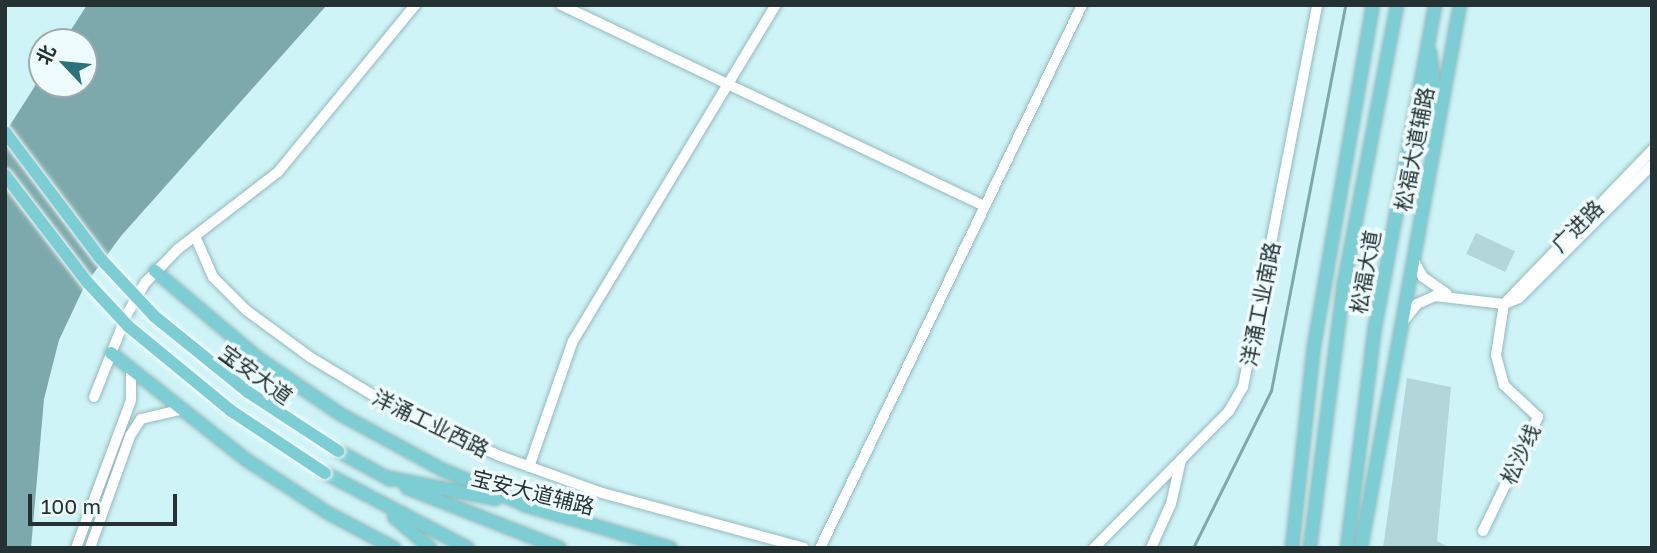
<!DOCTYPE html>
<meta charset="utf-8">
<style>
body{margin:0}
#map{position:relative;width:1657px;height:553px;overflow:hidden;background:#cff4f7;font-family:"Golos Text","Noto Sans SC",sans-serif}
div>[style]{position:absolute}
.green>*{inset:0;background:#b2d6d9;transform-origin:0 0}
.water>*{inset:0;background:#7ea9ac}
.stream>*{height:2.5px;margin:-1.25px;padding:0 1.25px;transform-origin:1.25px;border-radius:1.25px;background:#7ea9ac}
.roads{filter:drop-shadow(0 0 2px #95b9bc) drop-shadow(0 0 2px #95b9bc)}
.minor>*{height:10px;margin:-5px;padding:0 5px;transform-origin:5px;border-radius:5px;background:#fff}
.major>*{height:12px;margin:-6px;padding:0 6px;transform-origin:6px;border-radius:6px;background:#7dced4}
.bridges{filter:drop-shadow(0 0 2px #fff) drop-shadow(0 0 2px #fff)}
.major-bridge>*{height:12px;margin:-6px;padding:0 6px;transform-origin:6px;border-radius:6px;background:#7dced4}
span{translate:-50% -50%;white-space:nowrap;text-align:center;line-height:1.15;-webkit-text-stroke:7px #eefcfe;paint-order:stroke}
.street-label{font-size:21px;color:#243233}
.frame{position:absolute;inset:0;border:7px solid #243233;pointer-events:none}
.north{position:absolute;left:28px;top:28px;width:70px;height:70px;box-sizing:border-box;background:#eefcfe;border:2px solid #9dabad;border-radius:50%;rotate:296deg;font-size:19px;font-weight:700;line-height:28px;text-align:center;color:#243233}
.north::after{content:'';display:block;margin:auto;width:24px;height:32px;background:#297379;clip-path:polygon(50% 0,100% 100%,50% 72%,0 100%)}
.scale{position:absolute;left:28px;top:494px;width:149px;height:32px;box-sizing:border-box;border:4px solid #243233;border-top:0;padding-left:9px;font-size:21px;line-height:24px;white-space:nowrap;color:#243233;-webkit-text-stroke:5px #eefcfe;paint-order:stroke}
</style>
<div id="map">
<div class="green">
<i style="left:1476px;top:233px;width:43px;height:23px;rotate:25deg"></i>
<i style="clip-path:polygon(1407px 378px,1451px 387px,1437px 541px,1450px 548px,1383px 548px)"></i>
</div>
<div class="water">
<i style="clip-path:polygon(87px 5px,327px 5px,121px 236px,85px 285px,59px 340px,44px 399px,31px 548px,5px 548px,5px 133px,42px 75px,42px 84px,84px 84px,84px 42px,63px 42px)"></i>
</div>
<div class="stream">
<i style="left:1193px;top:548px;width:175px;rotate:-63.6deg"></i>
<i style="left:1271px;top:391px;width:393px;rotate:-79.1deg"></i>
</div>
<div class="roads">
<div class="minor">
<i style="left:561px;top:5px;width:469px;rotate:25.4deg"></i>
<i style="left:195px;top:236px;width:45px;rotate:66.3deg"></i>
<i style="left:213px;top:277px;width:47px;rotate:45deg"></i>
<i style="left:246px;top:310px;width:79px;rotate:36.3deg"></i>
<i style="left:310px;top:357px;width:104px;rotate:31.2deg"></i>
<i style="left:399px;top:411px;width:111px;rotate:24deg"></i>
<i style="left:500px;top:456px;width:109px;rotate:19.9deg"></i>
<i style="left:602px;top:493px;width:209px;rotate:15.2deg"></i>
<i style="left:1414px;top:261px;width:18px;rotate:61deg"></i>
<i style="left:1423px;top:277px;width:29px;rotate:35deg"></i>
<i style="left:1405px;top:319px;width:19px;rotate:-51deg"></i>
<i style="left:1417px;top:304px;width:20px;rotate:-24deg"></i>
<i style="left:1435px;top:296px;width:69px;rotate:6.6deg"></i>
<i style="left:1504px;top:304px;width:16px;rotate:-22deg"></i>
<i style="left:1519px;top:298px;width:188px;rotate:-45deg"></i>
<i style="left:94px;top:397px;width:87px;rotate:-68.4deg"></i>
<i style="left:126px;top:316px;width:39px;rotate:-60deg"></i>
<i style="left:146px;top:282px;width:46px;rotate:-45.9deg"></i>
<i style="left:178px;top:249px;width:126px;rotate:-37.6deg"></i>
<i style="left:278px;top:172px;width:216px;rotate:-50.6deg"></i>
<i style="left:529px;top:467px;width:133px;rotate:-70.8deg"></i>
<i style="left:573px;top:341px;width:393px;rotate:-58.9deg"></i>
<i style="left:1483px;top:531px;width:127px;rotate:-64.2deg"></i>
<i style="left:1538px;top:417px;width:47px;rotate:-136.7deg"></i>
<i style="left:1504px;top:385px;width:31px;rotate:-105deg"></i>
<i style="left:1496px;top:355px;width:52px;rotate:-81.1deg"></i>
<i style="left:1504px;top:304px;width:214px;rotate:-46.1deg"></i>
<i style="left:76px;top:548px;width:158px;rotate:-69.6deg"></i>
<i style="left:131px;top:400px;width:30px;rotate:-90deg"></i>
<i style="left:90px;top:548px;width:119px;rotate:-70.3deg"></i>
<i style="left:130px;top:436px;width:20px;rotate:-57deg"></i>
<i style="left:141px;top:419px;width:39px;rotate:-13deg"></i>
<i style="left:820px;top:548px;width:603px;rotate:-64.24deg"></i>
<i style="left:1094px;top:548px;width:192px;rotate:-45.4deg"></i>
<i style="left:1229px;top:411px;width:28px;rotate:-60deg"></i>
<i style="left:1243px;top:387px;width:389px;rotate:-79deg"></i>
<i style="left:1151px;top:548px;width:48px;rotate:-65.6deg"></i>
<i style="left:1171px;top:504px;width:45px;rotate:-77.2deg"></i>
</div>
<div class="major">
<i style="left:1430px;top:52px;width:55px;rotate:82.7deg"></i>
<i style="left:155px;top:271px;width:135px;rotate:40.2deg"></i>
<i style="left:258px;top:358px;width:99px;rotate:34.3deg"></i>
<i style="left:340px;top:414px;width:115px;rotate:28.6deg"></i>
<i style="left:441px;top:469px;width:98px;rotate:22.9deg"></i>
<i style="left:111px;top:353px;width:171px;rotate:38.3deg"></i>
<i style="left:245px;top:459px;width:99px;rotate:33deg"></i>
<i style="left:328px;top:513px;width:75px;rotate:27.9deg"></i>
<i style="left:338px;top:451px;width:60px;rotate:28.7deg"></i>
<i style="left:325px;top:473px;width:161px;rotate:27.7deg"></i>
<i style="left:385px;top:477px;width:113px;rotate:11.2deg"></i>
<i style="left:407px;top:488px;width:164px;rotate:21.4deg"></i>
<i style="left:524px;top:505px;width:153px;rotate:16.3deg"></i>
<i style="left:394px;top:517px;width:48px;rotate:40.7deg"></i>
<i style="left:1292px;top:548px;width:203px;rotate:-83.8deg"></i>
<i style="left:1314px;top:346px;width:346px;rotate:-80.2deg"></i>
<i style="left:1310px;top:548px;width:267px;rotate:-82.7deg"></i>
<i style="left:1344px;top:283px;width:283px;rotate:-79.2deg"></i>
<i style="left:1347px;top:548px;width:223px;rotate:-82.8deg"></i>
<i style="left:1375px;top:327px;width:328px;rotate:-79.4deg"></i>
<i style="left:1361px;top:548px;width:552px;rotate:-79.67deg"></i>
</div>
</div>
<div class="bridges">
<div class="major-bridge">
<i style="left:5px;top:132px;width:158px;rotate:53deg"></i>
<i style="left:100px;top:258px;width:79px;rotate:47deg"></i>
<i style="left:154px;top:316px;width:121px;rotate:39deg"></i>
<i style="left:248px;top:392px;width:108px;rotate:33.2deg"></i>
<i style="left:5px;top:175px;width:136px;rotate:52.5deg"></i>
<i style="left:88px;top:283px;width:60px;rotate:47deg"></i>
<i style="left:129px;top:327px;width:131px;rotate:39.4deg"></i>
<i style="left:230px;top:410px;width:114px;rotate:33.6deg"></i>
</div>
</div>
<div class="street-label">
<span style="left:1414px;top:149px;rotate:-79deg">松福大道辅路</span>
<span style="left:1577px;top:226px;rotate:-45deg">广进路</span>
<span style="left:1365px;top:272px;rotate:-80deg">松福大道</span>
<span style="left:1260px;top:304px;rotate:-79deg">洋涌工业南路</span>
<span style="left:256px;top:374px;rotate:36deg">宝安大道</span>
<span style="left:431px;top:423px;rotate:26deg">洋涌工业西路</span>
<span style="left:1520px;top:454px;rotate:-65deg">松沙线</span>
<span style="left:533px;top:492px;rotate:14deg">宝安大道辅路</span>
</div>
<div class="frame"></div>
<div class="north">北</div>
<div class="scale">100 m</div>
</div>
